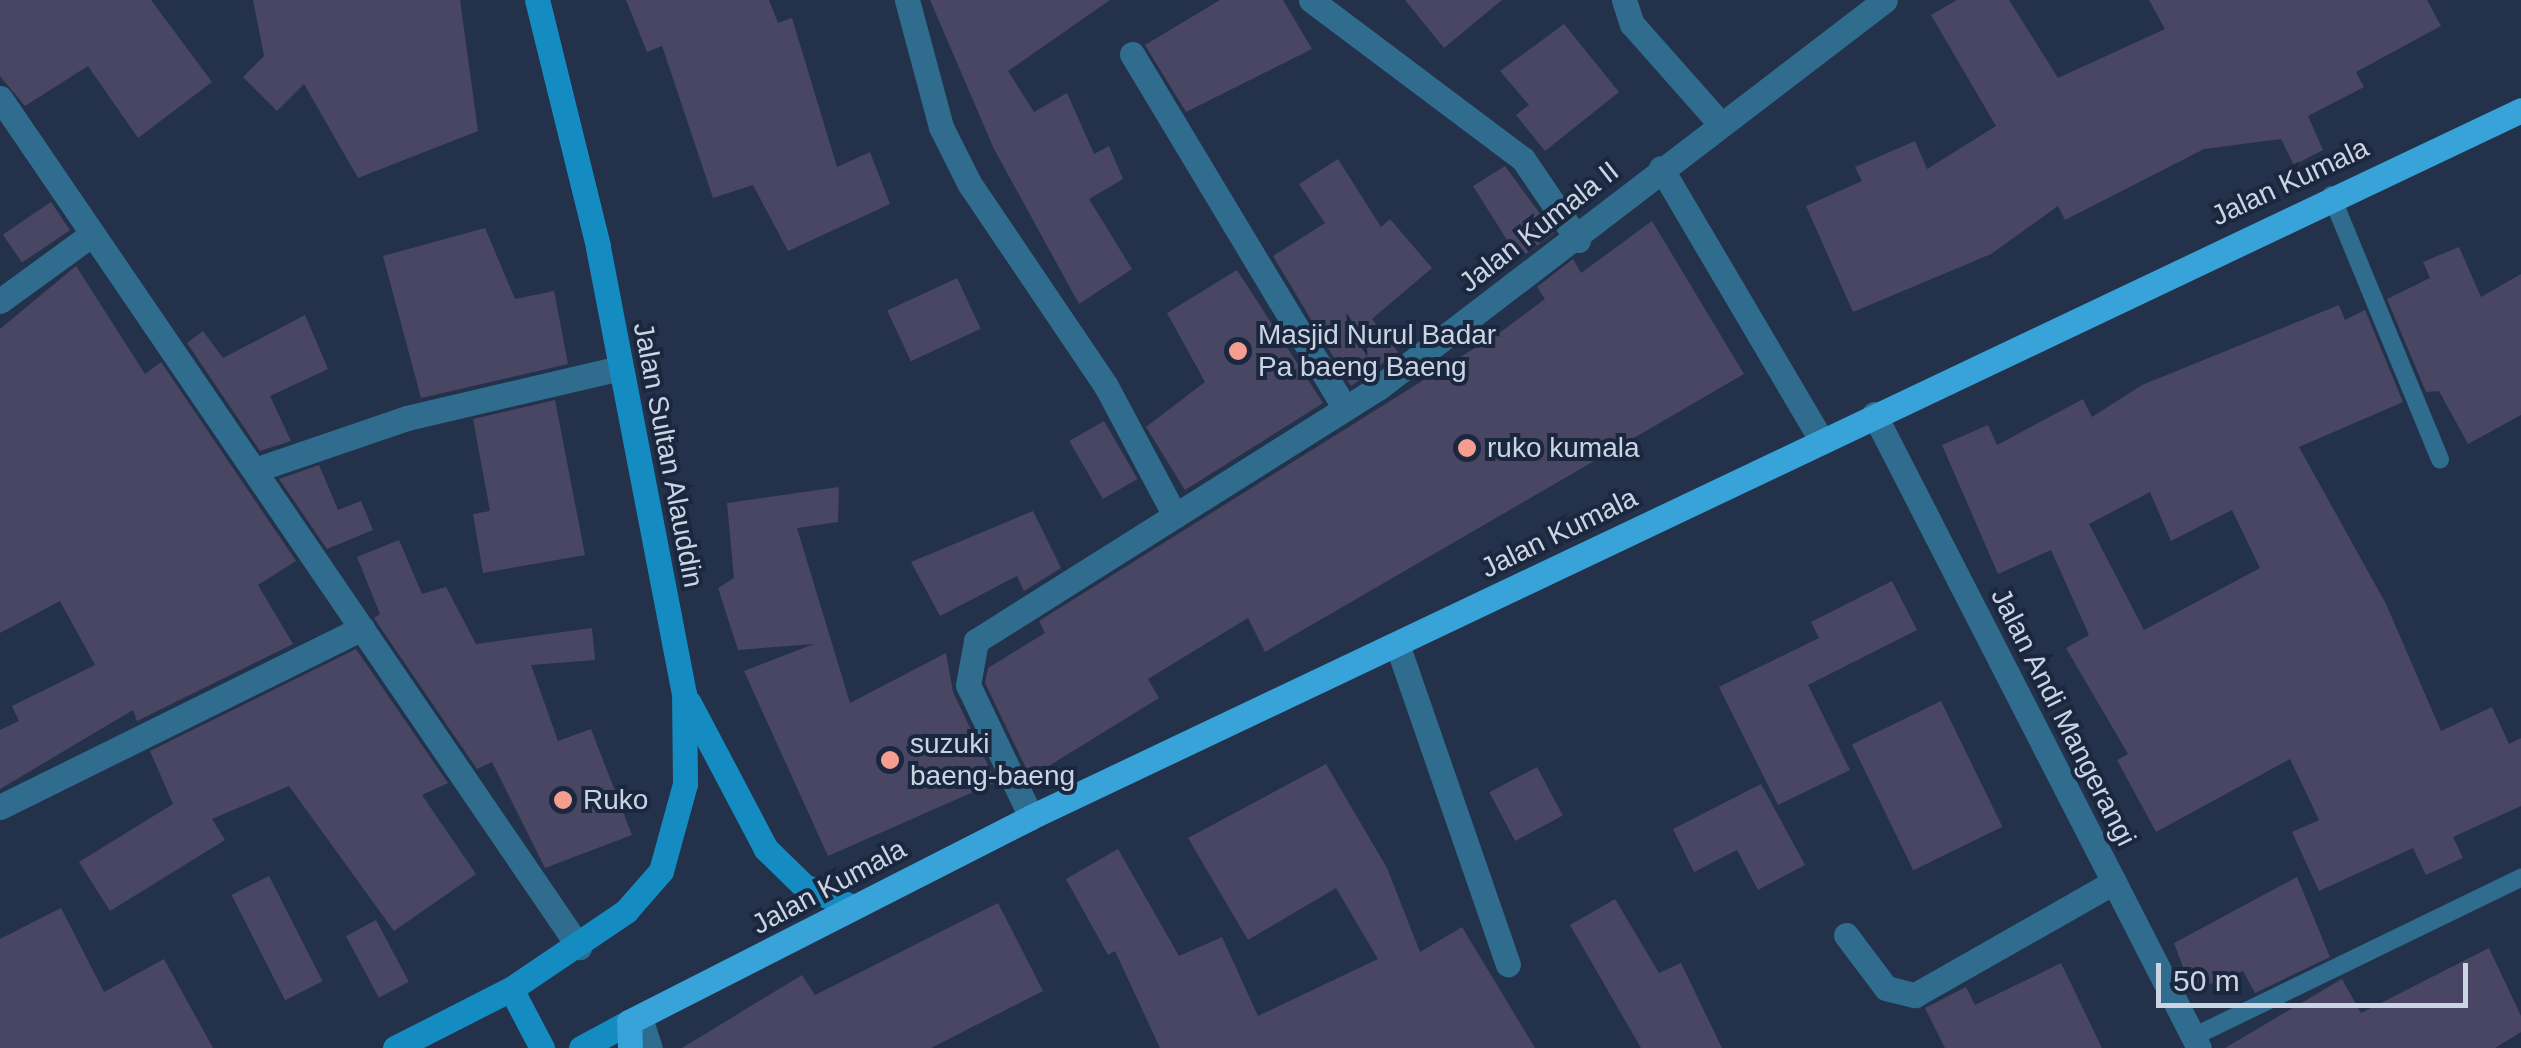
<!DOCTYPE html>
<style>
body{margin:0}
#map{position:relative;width:2521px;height:1048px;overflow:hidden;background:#23324a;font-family:Helvetica,sans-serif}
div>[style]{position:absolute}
.building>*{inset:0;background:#484663;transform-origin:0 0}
.service>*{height:18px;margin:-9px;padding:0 9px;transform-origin:9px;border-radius:9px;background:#2f6c8d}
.minor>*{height:25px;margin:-12.5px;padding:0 12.5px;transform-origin:12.5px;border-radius:12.5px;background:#2f6c8d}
.tertiary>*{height:25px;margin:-12.5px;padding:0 12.5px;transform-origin:12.5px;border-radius:12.5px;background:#2f6c8d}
.secondary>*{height:25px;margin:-12.5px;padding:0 12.5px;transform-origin:12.5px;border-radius:12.5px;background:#148cc1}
.primary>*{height:25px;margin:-12.5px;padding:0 12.5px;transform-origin:12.5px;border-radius:12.5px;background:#37a3d9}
.dots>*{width:28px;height:28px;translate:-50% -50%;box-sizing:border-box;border:5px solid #1a273f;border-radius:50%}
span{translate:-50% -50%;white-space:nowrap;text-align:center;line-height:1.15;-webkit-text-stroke:8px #1a273f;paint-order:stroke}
.street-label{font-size:28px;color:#cad4e3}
.poi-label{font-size:28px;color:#cad4e3}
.left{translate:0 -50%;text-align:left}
.scale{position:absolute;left:2156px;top:963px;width:312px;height:45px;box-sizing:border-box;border:5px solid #cad4e3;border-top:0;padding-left:12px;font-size:30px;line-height:35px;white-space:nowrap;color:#cad4e3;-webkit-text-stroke:8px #1a273f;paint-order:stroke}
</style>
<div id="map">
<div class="building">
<i style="clip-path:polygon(0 0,151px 0,212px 82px,138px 138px,88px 66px,25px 106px,0 76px)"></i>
<i style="clip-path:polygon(253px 0,460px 0,478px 131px,358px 178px,304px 84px,277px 111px,243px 77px,264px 56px)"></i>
<i style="clip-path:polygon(626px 0,769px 0,778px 23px,792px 18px,837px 167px,870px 152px,890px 204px,788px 251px,753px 185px,713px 198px,662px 46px,647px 52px)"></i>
<i style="clip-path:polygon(930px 0,1110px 0,1008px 71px,1034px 112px,1067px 93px,1094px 154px,1109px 146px,1123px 179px,1089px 199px,1132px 269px,1079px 304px,994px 149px)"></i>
<i style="clip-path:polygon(1220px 0,1283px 0,1312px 49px,1186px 112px,1145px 45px)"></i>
<i style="clip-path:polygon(1405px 0,1502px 0,1444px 48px)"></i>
<i style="clip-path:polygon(1957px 0,2009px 0,2058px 78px,2165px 29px,2149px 0,2427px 0,2441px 26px,2356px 72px,2364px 87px,2308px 116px,2323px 150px,2294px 165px,2281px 139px,2204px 149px,2065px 220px,2058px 206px,1991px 254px,1853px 312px,1806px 206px,1862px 181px,1855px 167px,1915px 141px,1927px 169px,1996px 126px,1931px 15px)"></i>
<i style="clip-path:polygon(1564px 24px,1619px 92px,1545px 151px,1516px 115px,1529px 105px,1500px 71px)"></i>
<i style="clip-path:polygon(1338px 159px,1381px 227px,1390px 219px,1432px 268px,1372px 319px,1398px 352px,1351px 386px,1273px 256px,1325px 223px,1299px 184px)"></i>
<i style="clip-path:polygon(1505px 166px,1554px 233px,1519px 259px,1473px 186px)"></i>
<i style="left:51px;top:202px;width:34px;height:58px;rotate:56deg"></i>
<i style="clip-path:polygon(1652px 221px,1744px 374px,1265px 652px,1248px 618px,1148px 679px,1159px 698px,1047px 767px,1026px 768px,985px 683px,988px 668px,1045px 633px,1039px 621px,1502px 331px,1545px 299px,1537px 287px,1573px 259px,1581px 273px)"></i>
<i style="clip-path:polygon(485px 228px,515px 299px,554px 291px,568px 364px,421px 398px,383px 256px)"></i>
<i style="clip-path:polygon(2459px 247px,2481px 297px,2521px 274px,2521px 415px,2468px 444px,2439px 391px,2426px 392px,2387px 299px,2430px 278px,2423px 262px)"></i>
<i style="clip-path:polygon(76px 266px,145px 374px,161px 362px,296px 561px,258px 585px,293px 644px,137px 721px,133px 710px,0 789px,0 730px,19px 721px,12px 706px,95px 665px,60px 601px,0 633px,0 329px)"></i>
<i style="clip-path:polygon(1237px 270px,1323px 403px,1185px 490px,1146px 427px,1205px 382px,1167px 313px)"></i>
<i style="left:957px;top:278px;width:56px;height:77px;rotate:65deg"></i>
<i style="clip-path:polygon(evenodd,2339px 305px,2345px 320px,2365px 310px,2403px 402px,2299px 447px,2386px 604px,2441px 731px,2492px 707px,2509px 744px,2521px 738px,2521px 806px,2453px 837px,2463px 858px,2426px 875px,2413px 848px,2319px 891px,2292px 832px,2319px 820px,2290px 759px,2156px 832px,2117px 760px,2128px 754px,2066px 648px,2089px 635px,2051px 550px,1998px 574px,1942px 445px,1988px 425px,1997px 445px,2083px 399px,2092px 417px,2142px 385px,2339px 305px,2150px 492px,2171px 541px,2232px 510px,2260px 568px,2144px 630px,2089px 524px,2150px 492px)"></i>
<i style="clip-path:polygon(305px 315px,328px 369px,270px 396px,291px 441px,260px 451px,187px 343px,203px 331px,223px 358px)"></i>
<i style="clip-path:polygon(555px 400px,585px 555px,483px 573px,473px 514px,490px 511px,473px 419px)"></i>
<i style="left:1104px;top:421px;width:67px;height:40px;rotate:60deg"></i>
<i style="clip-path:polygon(319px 465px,338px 510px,361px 501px,373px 530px,327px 549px,279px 479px)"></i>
<i style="clip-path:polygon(839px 487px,838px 522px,797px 528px,850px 703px,946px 653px,953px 692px,996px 782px,828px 856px,744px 671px,814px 644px,738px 650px,718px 588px,734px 578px,727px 503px)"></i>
<i style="clip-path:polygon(1033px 511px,1061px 568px,1024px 591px,1017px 576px,940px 616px,911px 562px)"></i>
<i style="clip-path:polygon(399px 540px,422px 594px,446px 587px,476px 644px,592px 628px,595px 660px,531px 665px,558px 741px,591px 729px,632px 835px,545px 868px,492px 762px,477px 769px,374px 618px,380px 614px,357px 557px)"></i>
<i style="clip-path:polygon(1892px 581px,1917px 630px,1808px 685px,1850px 770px,1778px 805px,1719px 687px,1819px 638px,1811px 622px)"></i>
<i style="clip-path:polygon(356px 649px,448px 783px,422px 795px,476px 874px,394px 931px,289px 786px,212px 819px,225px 840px,110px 911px,79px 862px,173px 804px,150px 751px)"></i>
<i style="left:1941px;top:701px;width:140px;height:99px;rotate:64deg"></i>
<i style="clip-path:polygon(1326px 764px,1387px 868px,1420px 952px,1462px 927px,1535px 1048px,1160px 1048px,1115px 951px,1108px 955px,1066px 879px,1118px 849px,1179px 956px,1222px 937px,1258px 1016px,1378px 959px,1336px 888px,1248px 940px,1188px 838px)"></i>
<i style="left:1537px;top:767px;width:55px;height:54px;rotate:62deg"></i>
<i style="clip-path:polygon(1761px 784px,1805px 865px,1758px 890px,1737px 850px,1694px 872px,1673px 829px)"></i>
<i style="left:269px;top:876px;width:118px;height:42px;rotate:63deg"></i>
<i style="clip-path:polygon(2297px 877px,2330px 957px,2255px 993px,2243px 971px,2192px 991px,2174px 943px)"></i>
<i style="clip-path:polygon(1615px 899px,1659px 973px,1681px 963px,1722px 1048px,1641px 1048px,1570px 925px)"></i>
<i style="clip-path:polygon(998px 903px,1043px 991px,931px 1048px,682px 1048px,802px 975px,815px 995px)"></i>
<i style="clip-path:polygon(61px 908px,104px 992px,164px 959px,213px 1048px,0 1048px,0 939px)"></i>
<i style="left:376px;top:920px;width:70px;height:34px;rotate:62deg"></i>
<i style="clip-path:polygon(2489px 948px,2521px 1016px,2521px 1032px,2495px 1048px,2225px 1048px,2342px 979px,2361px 1013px)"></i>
<i style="clip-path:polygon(2061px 963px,2102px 1048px,1945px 1048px,1925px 1008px,1966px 987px,1975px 1005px)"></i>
</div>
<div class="service">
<i style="left:2331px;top:195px;width:286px;rotate:67.6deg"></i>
<i style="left:2193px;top:1037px;width:365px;rotate:-25.9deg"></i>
</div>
<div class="minor">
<i style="left:907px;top:0;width:131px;rotate:75deg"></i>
<i style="left:941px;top:127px;width:63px;rotate:63.4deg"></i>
<i style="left:969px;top:183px;width:245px;rotate:56deg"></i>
<i style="left:1106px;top:386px;width:147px;rotate:62deg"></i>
<i style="left:1311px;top:0;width:265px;rotate:36.9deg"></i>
<i style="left:1523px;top:159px;width:98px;rotate:55.8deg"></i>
<i style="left:1624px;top:0;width:25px;rotate:72deg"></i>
<i style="left:1632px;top:24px;width:128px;rotate:48.5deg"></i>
<i style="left:1132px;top:54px;width:413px;rotate:59deg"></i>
<i style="left:0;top:98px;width:1028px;rotate:55.71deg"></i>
<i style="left:1661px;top:168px;width:316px;rotate:59.5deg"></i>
<i style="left:0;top:301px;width:112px;rotate:-36deg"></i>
<i style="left:255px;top:470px;width:161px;rotate:-18.9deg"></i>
<i style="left:407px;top:418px;width:219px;rotate:-13.2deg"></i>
<i style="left:1397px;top:644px;width:339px;rotate:70.9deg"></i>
<i style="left:0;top:807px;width:404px;rotate:-26.3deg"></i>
<i style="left:1031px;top:817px;width:146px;rotate:-115.5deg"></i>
<i style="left:968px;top:685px;width:45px;rotate:-79.7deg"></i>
<i style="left:976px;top:641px;width:475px;rotate:-32.2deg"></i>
<i style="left:1378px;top:388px;width:638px;rotate:-37.43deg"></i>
<i style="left:1846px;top:935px;width:66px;rotate:53deg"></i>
<i style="left:1886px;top:988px;width:30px;rotate:14deg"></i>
<i style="left:1915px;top:995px;width:229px;rotate:-29.6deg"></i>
<i style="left:640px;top:1018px;width:32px;rotate:72deg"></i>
</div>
<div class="tertiary">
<i style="left:1874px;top:414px;width:712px;rotate:62.86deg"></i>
</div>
<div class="secondary">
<i style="left:689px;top:703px;width:165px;rotate:62.2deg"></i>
<i style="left:766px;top:849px;width:53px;rotate:44.2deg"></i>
<i style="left:804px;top:886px;width:53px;rotate:23.2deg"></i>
<i style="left:511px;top:989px;width:67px;rotate:62.3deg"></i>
<i style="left:395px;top:1048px;width:130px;rotate:-27deg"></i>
<i style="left:511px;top:989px;width:139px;rotate:-34.1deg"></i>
<i style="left:626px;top:911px;width:53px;rotate:-48.8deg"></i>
<i style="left:661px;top:871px;width:90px;rotate:-74.6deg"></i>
<i style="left:685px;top:784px;width:90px;rotate:-90.6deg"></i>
<i style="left:684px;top:694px;width:456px;rotate:-100.9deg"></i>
<i style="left:598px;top:246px;width:253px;rotate:-103.9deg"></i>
<i style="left:581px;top:1048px;width:55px;rotate:-28.4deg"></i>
</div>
<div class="primary">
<i style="left:630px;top:1048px;width:26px;rotate:-92deg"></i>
<i style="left:629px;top:1022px;width:451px;rotate:-27deg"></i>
<i style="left:1031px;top:817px;width:1649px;rotate:-25.38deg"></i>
</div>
<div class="dots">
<i style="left:1238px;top:351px;background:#f59d8f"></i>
<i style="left:1467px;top:448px;background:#f59d8f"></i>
<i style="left:890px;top:760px;background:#f59d8f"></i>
<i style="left:563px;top:800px;background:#f59d8f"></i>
</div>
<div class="street-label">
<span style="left:2290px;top:182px;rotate:-25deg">Jalan Kumala</span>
<span style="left:1539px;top:227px;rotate:-38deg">Jalan Kumala II</span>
<span style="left:668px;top:455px;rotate:79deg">Jalan Sultan Alauddin</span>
<span style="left:1559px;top:533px;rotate:-26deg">Jalan Kumala</span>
<span style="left:2063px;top:717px;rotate:63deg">Jalan Andi Mangerangi</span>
<span style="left:829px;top:887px;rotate:-28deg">Jalan Kumala</span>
</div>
<div class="poi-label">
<span class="left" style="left:1258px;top:351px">Masjid Nurul Badar<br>Pa baeng Baeng</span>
<span class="left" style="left:1487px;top:448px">ruko kumala</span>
<span class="left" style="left:910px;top:760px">suzuki<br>baeng-baeng</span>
<span class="left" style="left:583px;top:800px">Ruko</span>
</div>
<div class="scale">50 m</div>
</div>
